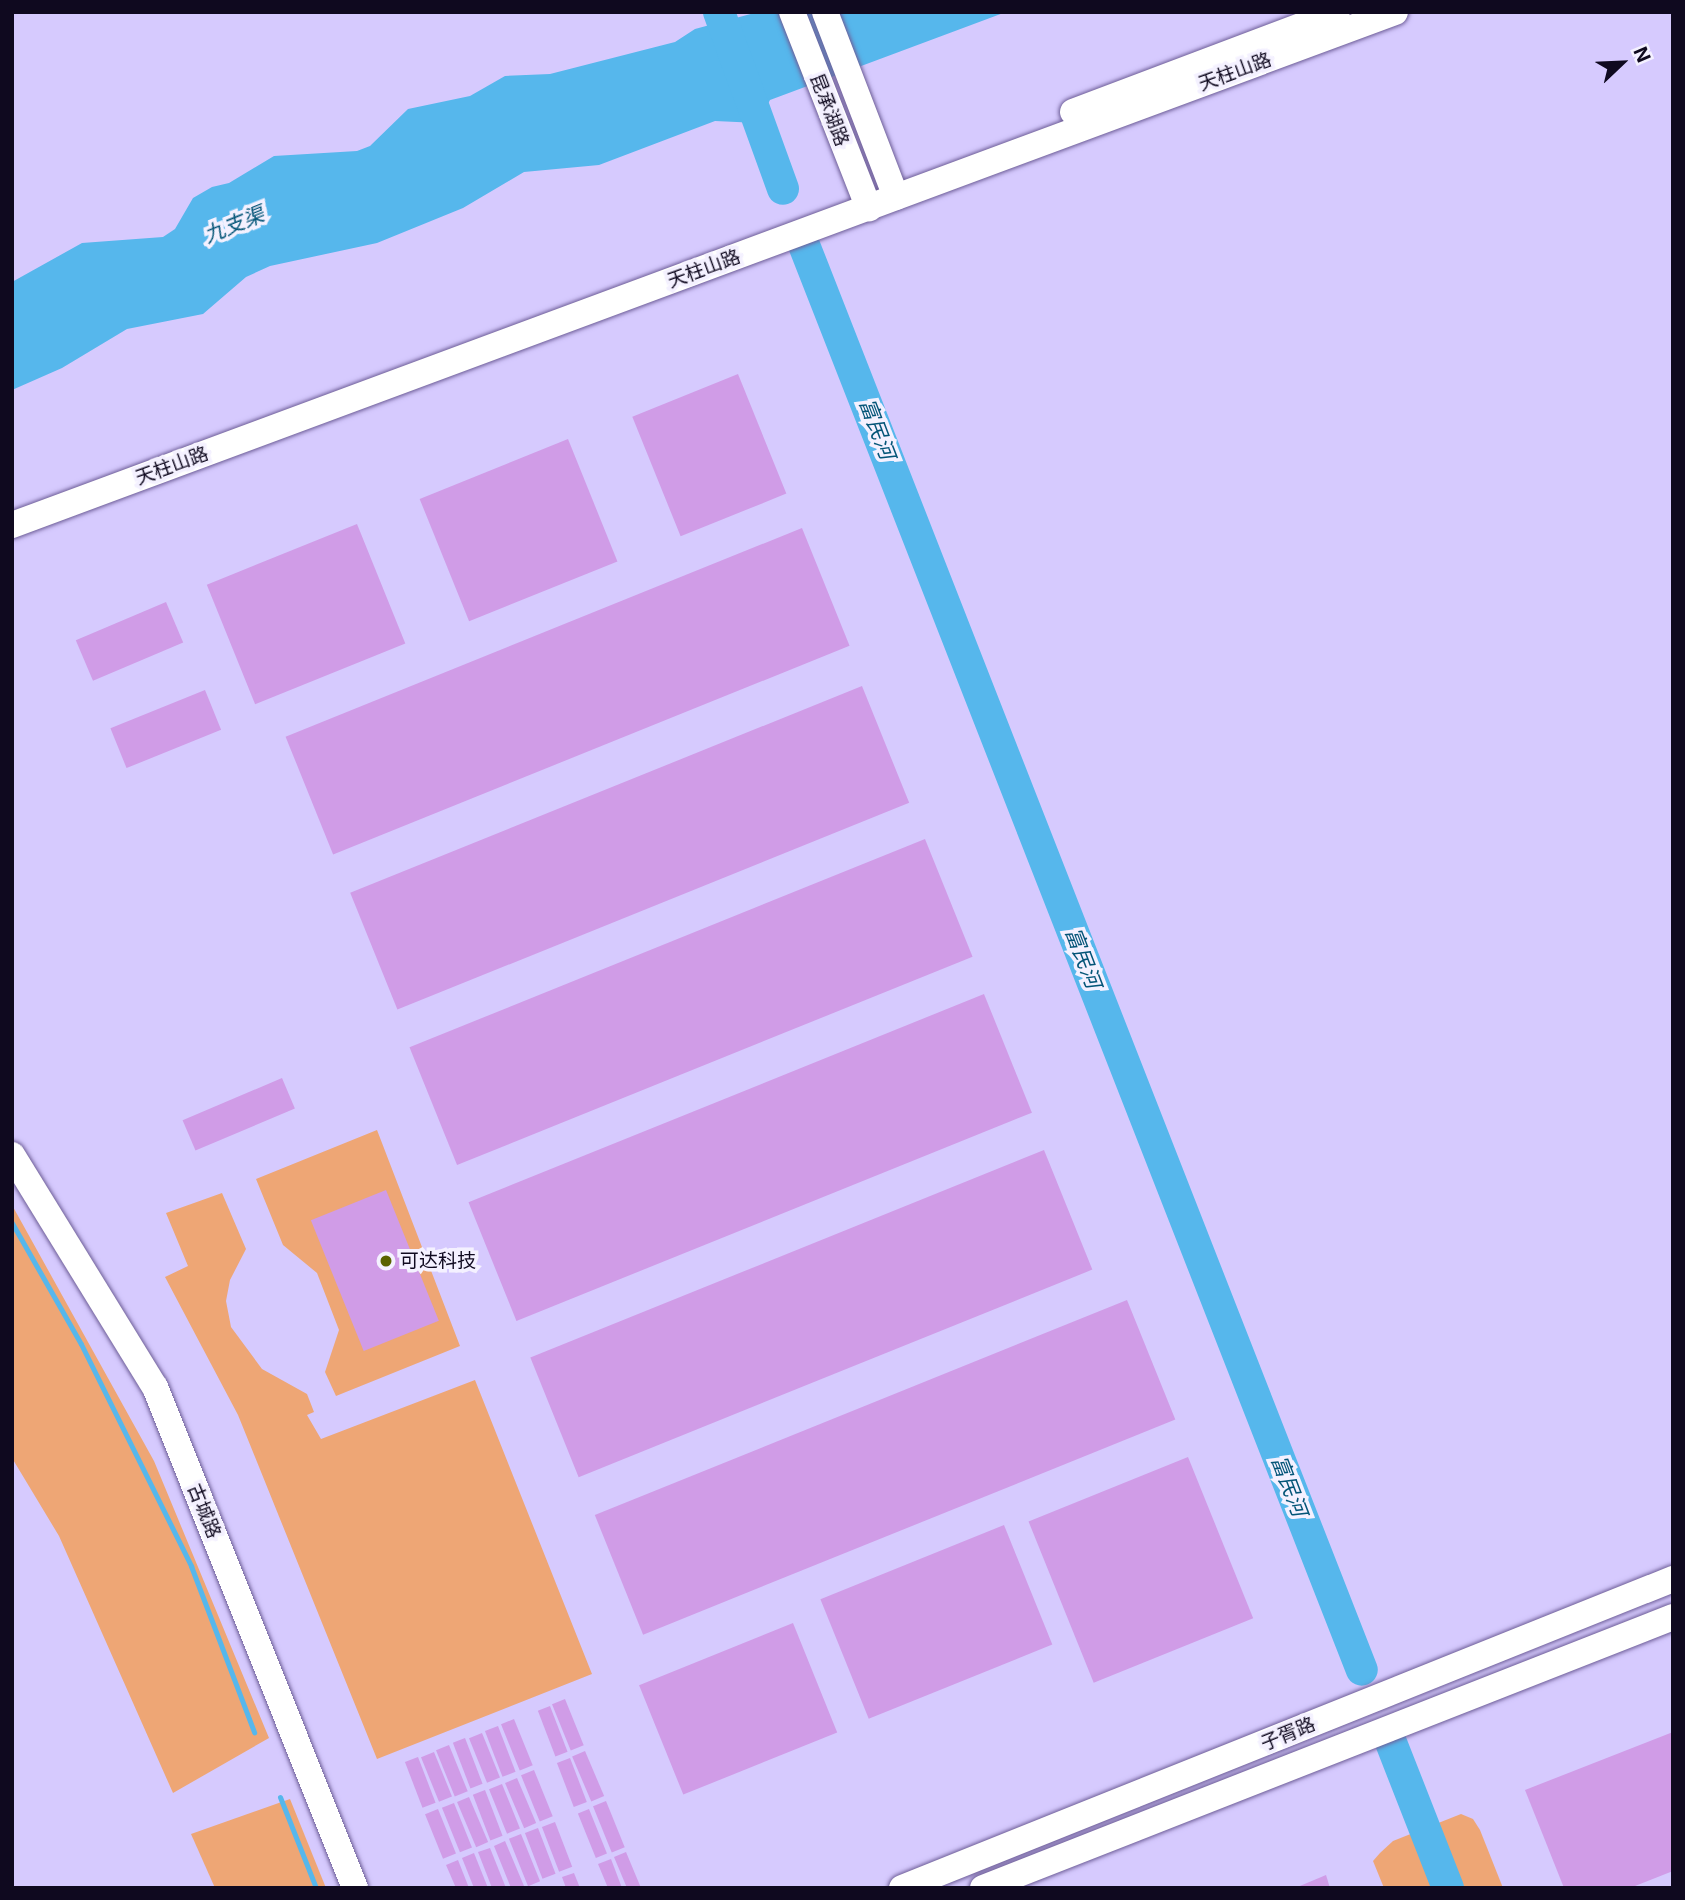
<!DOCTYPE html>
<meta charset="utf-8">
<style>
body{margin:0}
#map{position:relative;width:1685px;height:1900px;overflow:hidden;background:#d6cafe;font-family:Inter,"Noto Sans SC",sans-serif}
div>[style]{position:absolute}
.green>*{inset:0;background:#eea675}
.water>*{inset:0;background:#56b7ec}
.stream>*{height:5px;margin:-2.5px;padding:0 2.5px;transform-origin:2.5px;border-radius:2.5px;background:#56b7ec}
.river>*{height:32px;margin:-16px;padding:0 16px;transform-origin:16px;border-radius:16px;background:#56b7ec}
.building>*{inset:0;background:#d09ce7;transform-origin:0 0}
.roads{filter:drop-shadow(0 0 2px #6d5d97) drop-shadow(0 0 2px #6d5d97)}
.secondary>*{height:26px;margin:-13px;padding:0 13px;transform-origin:13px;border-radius:13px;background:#fff}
.dots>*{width:19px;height:19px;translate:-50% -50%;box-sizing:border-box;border:4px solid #f4f1ff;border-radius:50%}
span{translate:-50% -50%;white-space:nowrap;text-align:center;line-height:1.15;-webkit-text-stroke:7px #f4f1ff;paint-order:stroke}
.street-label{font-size:19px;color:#0f091f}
.poi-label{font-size:19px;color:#0f091f}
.left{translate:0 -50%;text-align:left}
.water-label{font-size:21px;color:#045578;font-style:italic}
.frame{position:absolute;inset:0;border:14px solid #0f091f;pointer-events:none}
.north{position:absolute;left:1587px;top:28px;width:70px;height:70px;-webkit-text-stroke:5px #f4f1ff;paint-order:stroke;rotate:67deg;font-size:19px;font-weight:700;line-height:28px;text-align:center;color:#0f091f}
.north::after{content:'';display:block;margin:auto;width:24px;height:32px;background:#0f091f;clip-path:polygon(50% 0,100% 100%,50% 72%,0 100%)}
</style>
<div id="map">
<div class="green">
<i style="clip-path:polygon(377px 1130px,460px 1346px,336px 1396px,325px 1372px,339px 1330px,317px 1273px,283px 1245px,256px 1179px)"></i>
<i style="clip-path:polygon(222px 1193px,246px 1249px,230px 1280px,226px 1301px,231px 1327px,262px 1369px,307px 1394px,314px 1412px,307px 1415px,321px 1439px,475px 1380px,592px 1674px,377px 1759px,238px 1415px,165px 1277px,188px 1266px,166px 1213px)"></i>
<i style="clip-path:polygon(12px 1205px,154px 1461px,269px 1738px,173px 1793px,59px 1536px,12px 1458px)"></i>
<i style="clip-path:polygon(290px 1799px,326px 1888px,215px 1888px,191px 1834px)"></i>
<i style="clip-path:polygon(1461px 1814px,1473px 1819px,1480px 1830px,1503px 1888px,1384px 1888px,1373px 1861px,1380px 1853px,1393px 1841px)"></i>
</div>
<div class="water">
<i style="clip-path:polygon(758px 12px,1006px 12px,770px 100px,758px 123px,715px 121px,599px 165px,524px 172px,463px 208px,377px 243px,270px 266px,246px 277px,203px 314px,127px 329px,62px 368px,12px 390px,12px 282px,82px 243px,163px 237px,175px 229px,193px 198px,212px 187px,229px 183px,274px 156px,357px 151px,370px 146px,408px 109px,470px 96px,505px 76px,550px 74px,675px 42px,695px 29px)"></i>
</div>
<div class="stream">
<i style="left:12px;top:1223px;width:139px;rotate:60.3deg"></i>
<i style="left:81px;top:1344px;width:248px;rotate:63.6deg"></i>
<i style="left:191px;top:1566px;width:178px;rotate:69.2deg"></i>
<i style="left:280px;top:1797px;width:98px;rotate:68.4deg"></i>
</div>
<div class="river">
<i style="left:719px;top:12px;width:188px;rotate:70.1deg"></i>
<i style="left:804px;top:245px;width:1530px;rotate:68.62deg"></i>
<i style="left:1390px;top:1740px;width:159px;rotate:68.6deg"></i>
</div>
<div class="building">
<i style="left:738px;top:374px;width:129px;height:114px;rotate:68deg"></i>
<i style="left:568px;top:439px;width:132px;height:160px;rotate:68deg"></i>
<i style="left:357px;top:524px;width:129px;height:162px;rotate:68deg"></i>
<i style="left:802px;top:528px;width:127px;height:557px;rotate:68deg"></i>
<i style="left:166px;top:602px;width:44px;height:98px;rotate:67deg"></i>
<i style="left:862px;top:686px;width:126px;height:552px;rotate:68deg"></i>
<i style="left:205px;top:690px;width:43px;height:102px;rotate:68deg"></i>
<i style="left:925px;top:839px;width:127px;height:556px;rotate:68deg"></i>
<i style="left:984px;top:994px;width:128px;height:556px;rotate:68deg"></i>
<i style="left:282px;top:1078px;width:33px;height:108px;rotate:67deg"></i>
<i style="left:1044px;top:1150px;width:129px;height:554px;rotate:68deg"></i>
<i style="left:386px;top:1190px;width:141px;height:81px;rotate:68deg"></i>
<i style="left:1127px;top:1300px;width:129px;height:574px;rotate:68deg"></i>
<i style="left:1188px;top:1457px;width:174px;height:172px;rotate:68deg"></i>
<i style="left:1004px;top:1525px;width:129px;height:198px;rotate:68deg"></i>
<i style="left:793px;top:1623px;width:118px;height:166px;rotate:68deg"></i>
<i style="left:565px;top:1699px;width:50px;height:14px;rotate:68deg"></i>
<i style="left:550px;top:1706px;width:49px;height:13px;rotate:69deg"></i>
<i style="left:514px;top:1719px;width:50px;height:14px;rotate:68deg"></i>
<i style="left:498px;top:1726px;width:49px;height:14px;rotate:69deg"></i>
<i style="clip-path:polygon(1673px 1732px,1673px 1871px,1630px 1888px,1564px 1888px,1525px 1790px)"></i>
<i style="left:482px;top:1733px;width:48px;height:14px;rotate:68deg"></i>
<i style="left:465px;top:1738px;width:49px;height:13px;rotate:69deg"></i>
<i style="left:449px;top:1745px;width:50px;height:14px;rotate:68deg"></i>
<i style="left:585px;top:1751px;width:49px;height:14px;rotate:67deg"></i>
<i style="left:434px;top:1752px;width:48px;height:14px;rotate:68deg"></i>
<i style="left:418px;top:1757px;width:49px;height:14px;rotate:69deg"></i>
<i style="left:570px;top:1758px;width:47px;height:14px;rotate:69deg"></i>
<i style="left:534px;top:1770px;width:50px;height:14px;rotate:68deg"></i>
<i style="left:517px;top:1778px;width:49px;height:13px;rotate:67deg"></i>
<i style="left:502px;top:1784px;width:48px;height:14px;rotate:68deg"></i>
<i style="left:485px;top:1790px;width:49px;height:13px;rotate:69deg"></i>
<i style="left:469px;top:1797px;width:49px;height:13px;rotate:67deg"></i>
<i style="left:606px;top:1801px;width:50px;height:14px;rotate:68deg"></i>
<i style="left:454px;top:1803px;width:48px;height:13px;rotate:68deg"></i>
<i style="left:438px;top:1809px;width:48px;height:14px;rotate:68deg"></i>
<i style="left:589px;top:1809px;width:48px;height:12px;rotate:68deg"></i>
<i style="left:555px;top:1822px;width:48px;height:14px;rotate:69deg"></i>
<i style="left:538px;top:1828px;width:49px;height:14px;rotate:69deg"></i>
<i style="left:521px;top:1834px;width:51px;height:13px;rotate:68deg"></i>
<i style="clip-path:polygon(505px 1841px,524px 1886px,519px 1888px,511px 1888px,494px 1846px)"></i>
<i style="clip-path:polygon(490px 1848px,506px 1888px,492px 1888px,478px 1852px)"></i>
<i style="clip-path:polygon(626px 1852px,641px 1888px,627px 1888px,614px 1857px)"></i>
<i style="clip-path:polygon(474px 1853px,488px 1888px,474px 1888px,462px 1858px)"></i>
<i style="clip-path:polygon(611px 1859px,622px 1888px,608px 1888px,598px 1864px)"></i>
<i style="clip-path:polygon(458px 1860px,469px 1888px,456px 1888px,446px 1865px)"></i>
<i style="clip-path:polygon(574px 1873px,580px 1888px,566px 1888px,562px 1877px)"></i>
<i style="clip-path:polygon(1326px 1875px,1330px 1888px,1295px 1888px)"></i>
</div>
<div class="roads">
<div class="secondary">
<i style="left:792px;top:12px;width:211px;rotate:68.6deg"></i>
<i style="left:825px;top:12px;width:198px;rotate:69deg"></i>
<i style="left:1073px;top:112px;width:282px;rotate:-20.7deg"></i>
<i style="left:12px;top:525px;width:1475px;rotate:-20.35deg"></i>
<i style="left:12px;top:1155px;width:273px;rotate:58.4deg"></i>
<i style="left:155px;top:1387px;width:539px;rotate:68.24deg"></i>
<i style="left:902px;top:1888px;width:831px;rotate:-21.84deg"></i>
<i style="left:983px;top:1888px;width:741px;rotate:-21.44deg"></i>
</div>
</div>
<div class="dots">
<i style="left:386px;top:1261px;background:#5a6200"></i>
</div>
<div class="street-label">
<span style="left:1235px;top:72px;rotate:-20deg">天柱山路</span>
<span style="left:829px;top:110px;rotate:69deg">昆承湖路</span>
<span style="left:704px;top:269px;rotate:-20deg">天柱山路</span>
<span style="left:172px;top:466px;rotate:-20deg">天柱山路</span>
<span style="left:204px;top:1511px;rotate:68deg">古城路</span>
<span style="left:1288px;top:1734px;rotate:-22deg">子胥路</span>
</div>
<div class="poi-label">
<span class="left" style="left:400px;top:1261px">可达科技</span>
</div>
<div class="water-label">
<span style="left:234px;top:225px;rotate:-22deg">九支渠</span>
<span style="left:877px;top:429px;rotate:69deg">富民河</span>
<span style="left:1083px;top:958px;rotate:69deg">富民河</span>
<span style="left:1289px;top:1486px;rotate:69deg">富民河</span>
</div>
<div class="frame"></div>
<div class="north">N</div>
</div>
